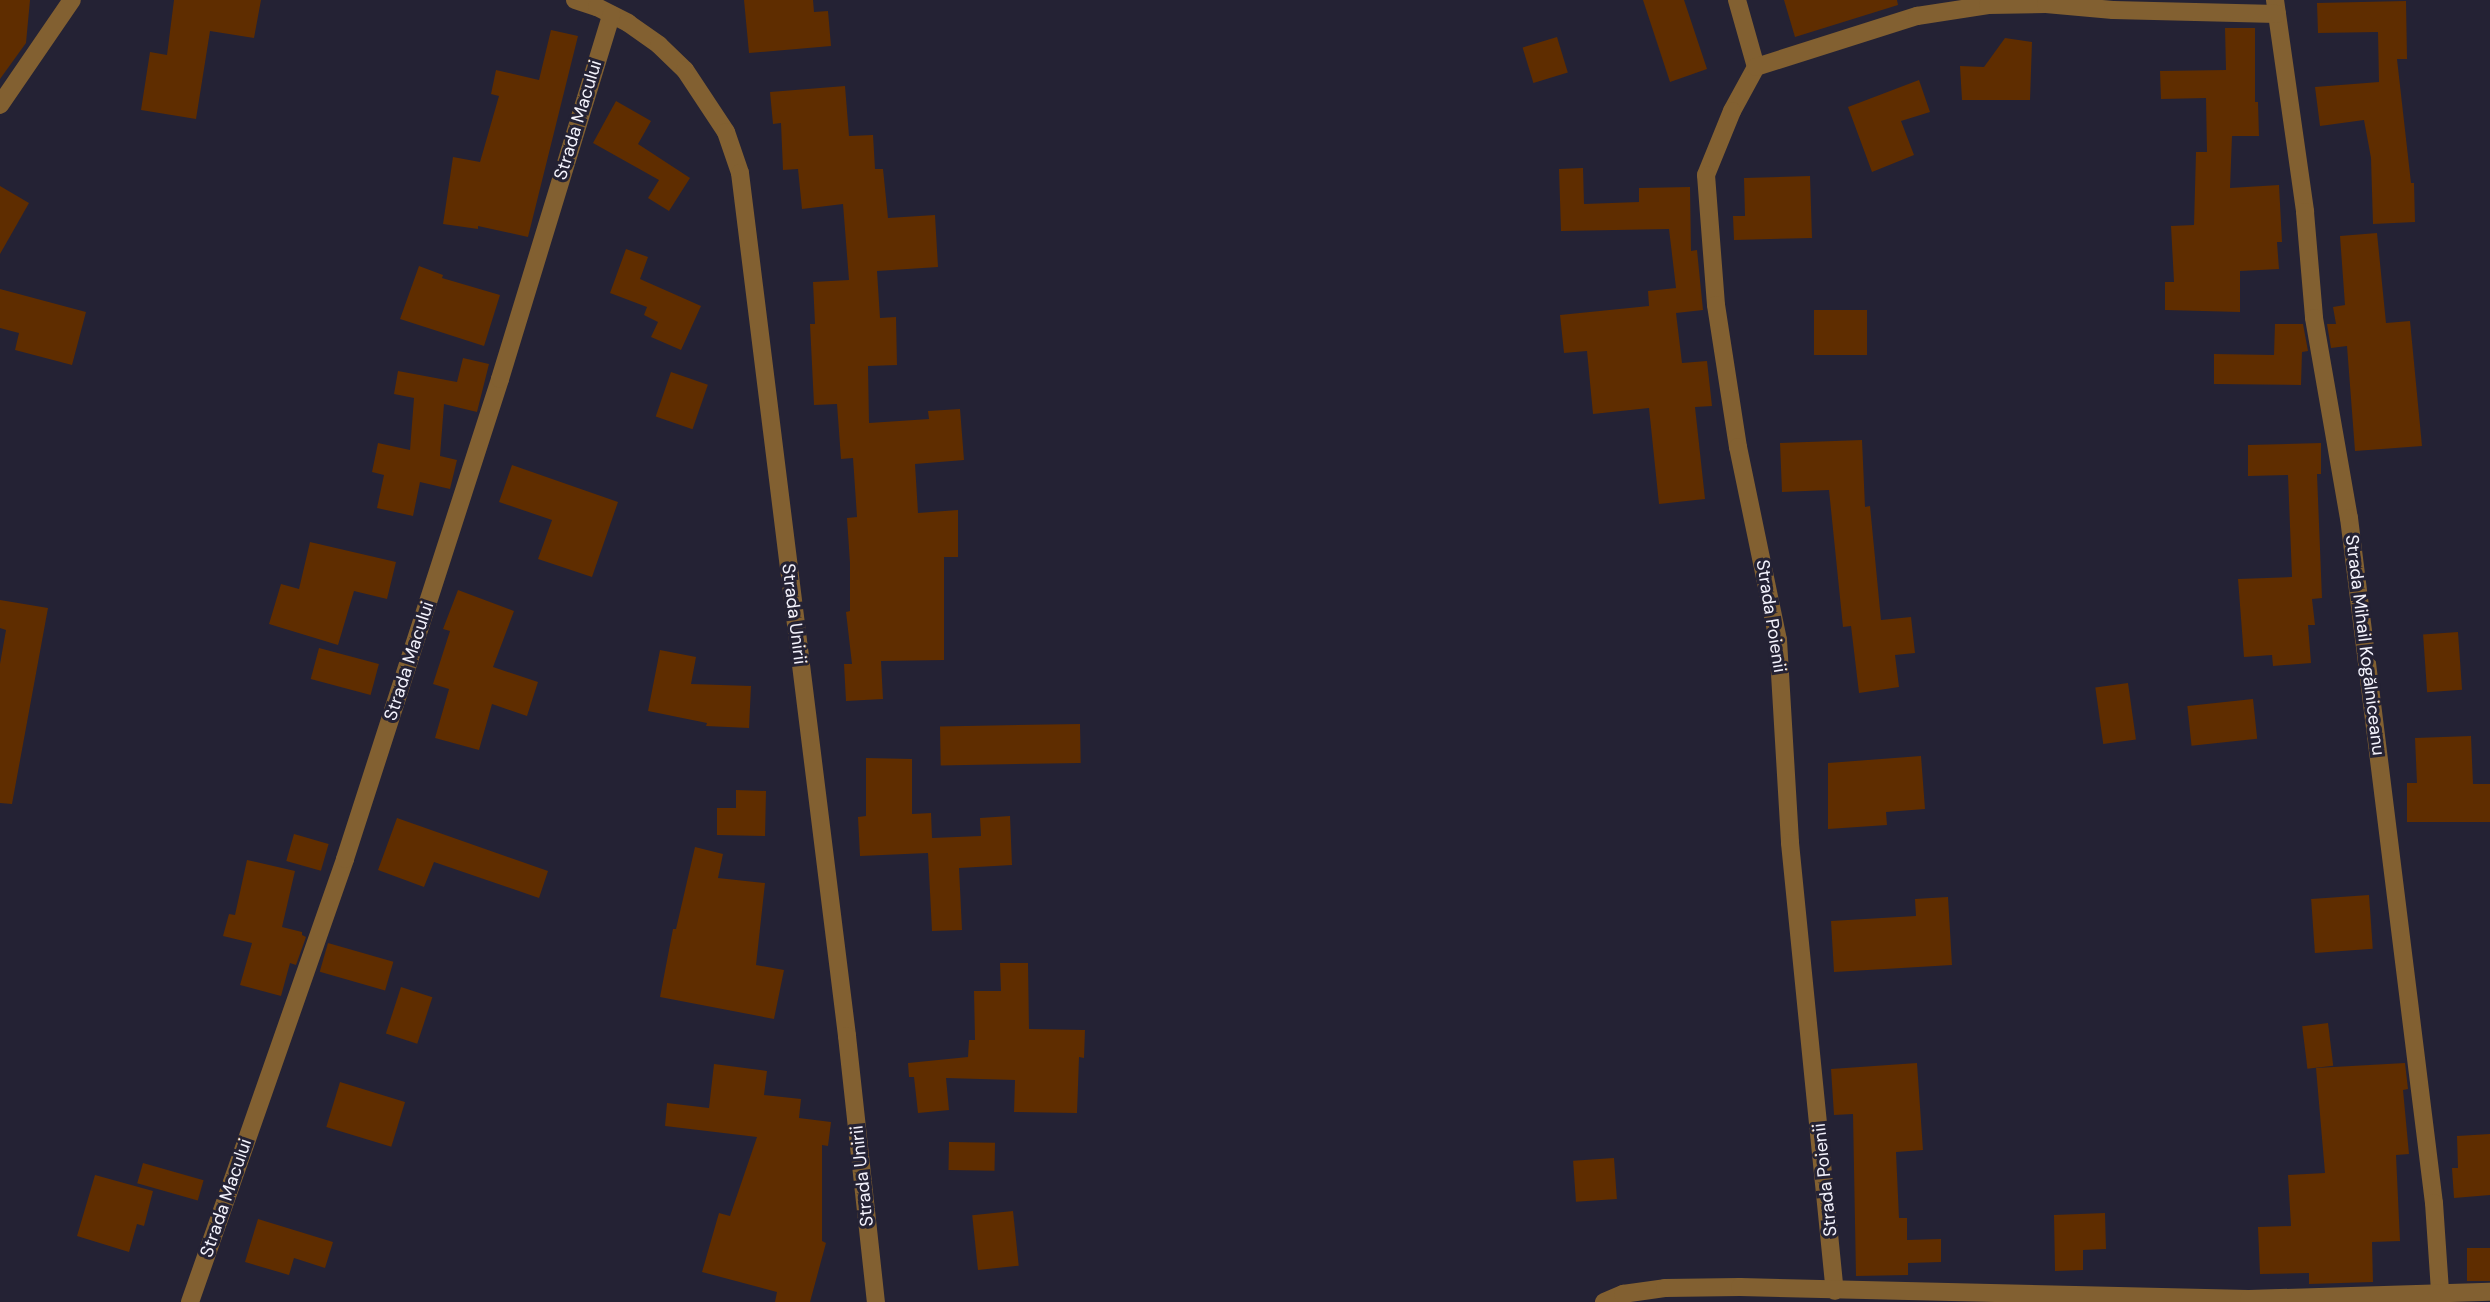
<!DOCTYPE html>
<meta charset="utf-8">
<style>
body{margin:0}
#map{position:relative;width:2490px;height:1302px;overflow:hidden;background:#242234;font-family:"DM Sans",sans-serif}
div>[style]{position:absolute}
.building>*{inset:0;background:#5f2d00;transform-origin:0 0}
.minor>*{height:18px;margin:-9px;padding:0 9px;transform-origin:9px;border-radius:9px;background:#826031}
span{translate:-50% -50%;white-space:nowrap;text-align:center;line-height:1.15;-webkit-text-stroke:6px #242234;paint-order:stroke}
.street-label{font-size:18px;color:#f4f3fd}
</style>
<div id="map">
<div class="building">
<i style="clip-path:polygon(0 0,30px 0,26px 43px,0 79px)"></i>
<i style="clip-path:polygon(174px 0,261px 0,254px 38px,210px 31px,196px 119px,141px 110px,150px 52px,167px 55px)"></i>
<i style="clip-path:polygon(744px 0,813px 0,814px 12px,828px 11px,831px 46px,749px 53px)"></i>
<i style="clip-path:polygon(1643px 0,1684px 0,1707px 69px,1670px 82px)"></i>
<i style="clip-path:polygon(1784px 0,1897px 0,1898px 5px,1795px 37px)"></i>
<i style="clip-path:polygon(2406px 1px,2407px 59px,2397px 59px,2411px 183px,2414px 183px,2415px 222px,2373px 224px,2371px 158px,2364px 120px,2320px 126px,2315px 87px,2379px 82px,2378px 32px,2318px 33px,2317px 3px)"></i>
<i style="clip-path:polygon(2225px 28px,2255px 28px,2255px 102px,2258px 102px,2259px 136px,2232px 136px,2230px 188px,2279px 185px,2282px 242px,2277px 242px,2279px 269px,2240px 271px,2240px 312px,2165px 310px,2165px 282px,2174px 282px,2171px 226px,2194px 225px,2196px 152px,2207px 152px,2206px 98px,2161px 99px,2160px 71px,2226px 70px)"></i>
<i style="clip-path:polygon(551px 30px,578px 36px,528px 237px,478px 226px,478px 229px,443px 224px,453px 157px,480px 162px,499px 96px,491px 94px,496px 70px,539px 80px)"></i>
<i style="left:1557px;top:37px;width:37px;height:36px;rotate:73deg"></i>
<i style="clip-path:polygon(2005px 38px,2032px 42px,2030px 100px,1962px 100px,1960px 66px,1984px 67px)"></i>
<i style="clip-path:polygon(1919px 80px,1930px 112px,1901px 121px,1914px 155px,1872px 172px,1848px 107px)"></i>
<i style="clip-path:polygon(845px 86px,849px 136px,873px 135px,875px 169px,883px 169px,888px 218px,935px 215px,938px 267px,877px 271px,880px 318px,896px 317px,897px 365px,868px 366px,869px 423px,929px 419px,928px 411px,960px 409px,964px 460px,915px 464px,918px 513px,958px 510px,958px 557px,944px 557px,944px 660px,881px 661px,883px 699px,846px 701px,844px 664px,852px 664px,846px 612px,850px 611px,850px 563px,847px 518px,857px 517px,853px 458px,841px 459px,837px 404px,814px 405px,810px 324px,815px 324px,813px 282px,849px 280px,843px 204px,802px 209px,798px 169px,783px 170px,781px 123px,773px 124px,770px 92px)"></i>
<i style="clip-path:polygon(616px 101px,651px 121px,638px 144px,690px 178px,669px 211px,648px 198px,659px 180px,593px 143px)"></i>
<i style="clip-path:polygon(1583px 168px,1584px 204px,1639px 202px,1639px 188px,1690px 187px,1691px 251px,1697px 250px,1703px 310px,1676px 313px,1682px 363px,1707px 361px,1712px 406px,1695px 407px,1705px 499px,1659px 504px,1649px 408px,1593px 414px,1587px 351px,1564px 353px,1560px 315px,1649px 306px,1648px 291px,1676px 288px,1669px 229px,1561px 231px,1559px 169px)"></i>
<i style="clip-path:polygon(1810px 176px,1812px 238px,1734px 240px,1733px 216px,1745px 216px,1744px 178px)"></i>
<i style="clip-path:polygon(0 186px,29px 203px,0 254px)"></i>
<i style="clip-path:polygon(2377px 233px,2386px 323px,2410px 321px,2422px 446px,2355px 451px,2347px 346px,2331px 348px,2327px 324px,2336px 324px,2333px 307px,2345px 305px,2340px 236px)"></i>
<i style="clip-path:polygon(626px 249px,648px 257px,640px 279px,701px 306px,681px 350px,651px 337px,658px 322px,644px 315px,647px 307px,610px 293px)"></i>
<i style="clip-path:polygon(419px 266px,443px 275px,442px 278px,500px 295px,484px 346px,400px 319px)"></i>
<i style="clip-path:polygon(0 289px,86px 312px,72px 365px,15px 350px,19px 333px,0 328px)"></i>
<i style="left:1814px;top:310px;width:53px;height:45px"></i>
<i style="clip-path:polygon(2275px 324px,2303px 324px,2308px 351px,2302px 352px,2301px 385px,2214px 384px,2214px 354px,2274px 355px)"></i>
<i style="clip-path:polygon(463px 358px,489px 364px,477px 412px,444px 404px,440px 456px,457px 460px,450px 489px,420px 482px,413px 516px,377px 508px,384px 475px,372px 472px,378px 443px,410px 450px,414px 398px,394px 394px,398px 371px,457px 382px)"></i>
<i style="left:671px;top:372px;width:39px;height:47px;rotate:19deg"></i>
<i style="clip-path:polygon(1862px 440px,1865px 507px,1870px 506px,1881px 620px,1911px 617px,1915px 653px,1895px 655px,1899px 687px,1859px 693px,1851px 626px,1843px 627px,1829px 490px,1782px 492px,1780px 443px)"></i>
<i style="clip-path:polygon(2321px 443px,2321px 474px,2317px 474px,2322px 598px,2312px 599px,2315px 625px,2308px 625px,2311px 663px,2273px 666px,2272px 655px,2244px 657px,2238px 579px,2292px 577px,2288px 475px,2248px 476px,2248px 445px)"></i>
<i style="clip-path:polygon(512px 465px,618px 502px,592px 577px,538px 559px,552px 520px,499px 502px)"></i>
<i style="clip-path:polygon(310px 542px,396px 562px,387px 599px,354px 591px,338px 645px,269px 624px,281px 584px,299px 589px)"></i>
<i style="clip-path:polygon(458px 590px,514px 611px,493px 667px,538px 682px,527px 716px,492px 704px,479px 750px,435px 738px,449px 689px,433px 684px,450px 631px,443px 629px)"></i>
<i style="clip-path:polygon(0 600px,48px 608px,12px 804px,0 803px,0 664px,6px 630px,0 628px)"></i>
<i style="left:2458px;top:632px;width:58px;height:35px;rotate:86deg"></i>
<i style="left:319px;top:648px;width:62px;height:32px;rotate:15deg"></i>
<i style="clip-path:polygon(660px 650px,696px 657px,691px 684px,751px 686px,749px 728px,706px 726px,707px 723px,648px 711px)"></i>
<i style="left:2128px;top:683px;width:57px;height:33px;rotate:82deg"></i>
<i style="left:2253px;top:699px;width:40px;height:66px;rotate:84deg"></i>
<i style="left:1080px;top:724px;width:39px;height:140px;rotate:89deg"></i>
<i style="clip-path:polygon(2471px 736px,2473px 784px,2490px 784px,2490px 822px,2407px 822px,2407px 783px,2417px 783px,2415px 738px)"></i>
<i style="clip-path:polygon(1921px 756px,1925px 809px,1886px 812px,1887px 825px,1828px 829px,1828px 763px)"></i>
<i style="clip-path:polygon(866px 758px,912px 759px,912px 814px,931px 813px,932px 838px,981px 836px,980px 818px,1010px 816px,1012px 865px,959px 868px,962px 930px,932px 931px,928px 853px,860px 856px,858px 817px,866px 816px)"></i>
<i style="clip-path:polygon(736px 790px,766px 791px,765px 836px,717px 835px,717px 808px,736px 808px)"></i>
<i style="clip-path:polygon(397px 818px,548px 871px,539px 898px,434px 862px,424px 887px,378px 870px)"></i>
<i style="left:294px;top:834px;width:36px;height:28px;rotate:16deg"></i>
<i style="clip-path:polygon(695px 847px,723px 854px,718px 878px,765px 883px,756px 965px,784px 970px,774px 1019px,660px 997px,673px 929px,676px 929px)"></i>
<i style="clip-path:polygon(247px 860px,295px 871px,282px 927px,302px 932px,302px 935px,306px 937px,296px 965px,290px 963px,281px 996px,240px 985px,252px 943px,223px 936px,229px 914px,235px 915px)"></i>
<i style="left:2369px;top:895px;width:54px;height:58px;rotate:86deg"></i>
<i style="clip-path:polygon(1948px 897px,1952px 965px,1834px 972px,1831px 921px,1916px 916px,1915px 899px)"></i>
<i style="left:328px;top:943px;width:68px;height:30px;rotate:16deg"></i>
<i style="clip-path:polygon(1000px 963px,1028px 963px,1029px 1029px,1085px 1030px,1084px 1058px,1079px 1057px,1077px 1113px,1014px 1112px,1015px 1080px,946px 1078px,949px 1110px,918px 1113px,914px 1077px,909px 1077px,908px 1063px,968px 1057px,969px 1040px,975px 1040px,974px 991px,1001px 991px)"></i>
<i style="left:401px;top:987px;width:33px;height:49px;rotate:18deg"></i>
<i style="left:2328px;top:1023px;width:43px;height:26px;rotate:83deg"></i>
<i style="clip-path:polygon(1917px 1063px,1923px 1150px,1896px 1152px,1899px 1218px,1907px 1218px,1907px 1240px,1941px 1239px,1941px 1262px,1908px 1263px,1908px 1275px,1856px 1276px,1853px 1114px,1834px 1115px,1831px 1069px)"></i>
<i style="clip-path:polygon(2405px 1063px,2408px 1089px,2403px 1090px,2409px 1154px,2396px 1155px,2400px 1241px,2372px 1242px,2373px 1282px,2309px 1284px,2309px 1273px,2260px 1274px,2258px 1227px,2291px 1226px,2288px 1175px,2325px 1173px,2316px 1068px)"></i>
<i style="clip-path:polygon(714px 1064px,767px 1071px,764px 1095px,801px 1099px,799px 1118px,831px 1122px,828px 1146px,822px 1145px,822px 1241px,826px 1243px,810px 1302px,775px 1302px,777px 1292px,702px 1272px,719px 1213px,730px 1216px,757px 1137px,665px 1126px,667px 1103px,709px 1108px)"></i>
<i style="left:340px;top:1082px;width:68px;height:47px;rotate:17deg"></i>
<i style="clip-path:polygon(2490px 1134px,2490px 1195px,2454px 1198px,2452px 1168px,2458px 1168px,2457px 1136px)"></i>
<i style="left:949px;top:1142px;width:46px;height:28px;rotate:1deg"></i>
<i style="left:1614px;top:1158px;width:41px;height:41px;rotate:86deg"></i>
<i style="left:143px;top:1163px;width:63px;height:21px;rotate:16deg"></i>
<i style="clip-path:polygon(95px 1175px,153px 1191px,144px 1226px,137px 1224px,129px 1252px,77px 1236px)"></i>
<i style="left:1013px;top:1211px;width:55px;height:41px;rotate:84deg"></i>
<i style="clip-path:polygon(2105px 1213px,2106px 1249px,2083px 1250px,2083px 1270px,2055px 1271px,2054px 1215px)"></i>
<i style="clip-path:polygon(258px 1219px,333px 1242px,325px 1268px,294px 1258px,289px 1275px,245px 1262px)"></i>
<i style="left:2467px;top:1248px;width:23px;height:33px"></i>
</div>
<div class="minor">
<i style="left:575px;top:0;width:23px;rotate:18deg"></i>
<i style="left:597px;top:7px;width:35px;rotate:27deg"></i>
<i style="left:628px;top:23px;width:38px;rotate:35deg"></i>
<i style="left:659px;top:45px;width:36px;rotate:44deg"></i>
<i style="left:685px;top:70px;width:74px;rotate:56.5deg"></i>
<i style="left:726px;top:132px;width:43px;rotate:71.1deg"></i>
<i style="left:740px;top:173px;width:870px;rotate:82.93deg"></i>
<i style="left:847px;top:1036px;width:268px;rotate:83.8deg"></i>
<i style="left:1737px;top:0;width:70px;rotate:74.2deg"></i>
<i style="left:1756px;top:67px;width:50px;rotate:118.6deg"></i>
<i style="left:1732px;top:111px;width:69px;rotate:112.1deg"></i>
<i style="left:1706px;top:175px;width:130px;rotate:85.6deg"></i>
<i style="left:1716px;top:305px;width:144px;rotate:81.2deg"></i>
<i style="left:1738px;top:447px;width:197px;rotate:78.3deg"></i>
<i style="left:1778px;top:640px;width:203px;rotate:86.6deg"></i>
<i style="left:1790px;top:843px;width:450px;rotate:84.3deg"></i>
<i style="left:2275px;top:0;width:214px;rotate:81.9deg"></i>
<i style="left:2305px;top:212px;width:106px;rotate:85.1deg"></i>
<i style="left:2314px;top:318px;width:203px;rotate:80.1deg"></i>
<i style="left:2349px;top:518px;width:690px;rotate:82.93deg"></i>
<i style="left:2434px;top:1203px;width:89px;rotate:86.1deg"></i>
<i style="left:1756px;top:67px;width:169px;rotate:-17.6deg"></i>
<i style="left:1917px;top:16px;width:72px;rotate:-8.8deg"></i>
<i style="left:1988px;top:5px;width:58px;rotate:-1deg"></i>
<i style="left:2046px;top:4px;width:67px;rotate:5.1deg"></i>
<i style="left:2113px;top:10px;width:164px;rotate:1.4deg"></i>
<i style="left:0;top:105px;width:127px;rotate:-55.6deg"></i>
<i style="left:190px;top:1302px;width:469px;rotate:-70.7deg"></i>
<i style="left:345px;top:859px;width:504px;rotate:-72.1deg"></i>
<i style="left:500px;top:379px;width:381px;rotate:-73deg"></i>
<i style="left:1604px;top:1302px;width:21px;rotate:-23deg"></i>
<i style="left:1623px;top:1294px;width:42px;rotate:-8.1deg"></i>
<i style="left:1665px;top:1288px;width:75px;rotate:-0.8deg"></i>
<i style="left:1740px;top:1287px;width:509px;rotate:1.35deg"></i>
<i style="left:2249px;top:1299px;width:241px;rotate:-1.7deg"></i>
</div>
<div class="street-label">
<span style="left:578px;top:120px;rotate:-73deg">Strada Macului</span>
<span style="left:794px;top:614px;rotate:83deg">Strada Unirii</span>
<span style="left:1771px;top:616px;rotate:81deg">Strada Poienii</span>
<span style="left:2365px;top:645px;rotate:83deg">Strada Mihail Kogălniceanu</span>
<span style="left:409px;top:661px;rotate:-72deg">Strada Macului</span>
<span style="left:862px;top:1176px;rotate:-96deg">Strada Unirii</span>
<span style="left:1825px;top:1180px;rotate:-96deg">Strada Poienii</span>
<span style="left:226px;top:1198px;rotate:-71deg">Strada Macului</span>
</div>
</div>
